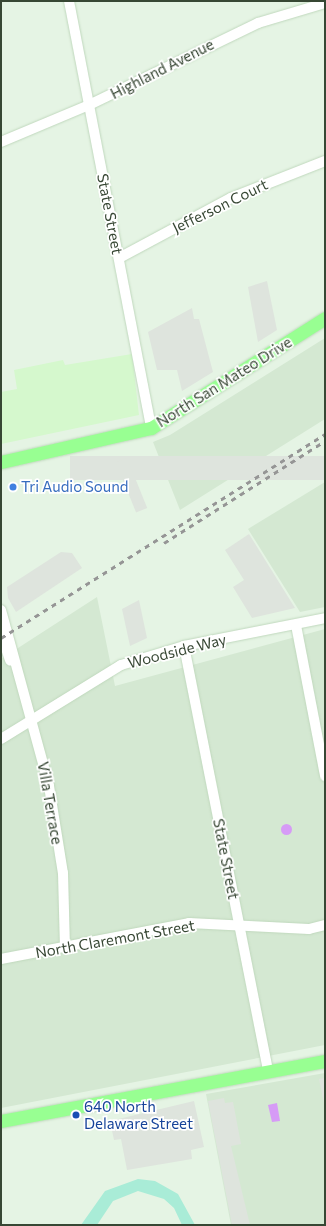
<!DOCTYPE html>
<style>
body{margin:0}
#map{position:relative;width:326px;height:1226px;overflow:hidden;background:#e5f4e4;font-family:Commissioner,sans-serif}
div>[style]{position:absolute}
.residential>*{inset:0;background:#d4e8d2}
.commercial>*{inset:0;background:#d5f8cd}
.green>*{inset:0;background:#a9ecd7}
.parking>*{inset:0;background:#dee4dd;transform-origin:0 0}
.water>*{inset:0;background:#d69bf6}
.round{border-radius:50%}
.roads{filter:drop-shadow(0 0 1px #c0d8bd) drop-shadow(0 0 1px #c0d8bd)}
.minor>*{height:10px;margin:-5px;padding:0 5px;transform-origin:5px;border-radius:5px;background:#fff}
.major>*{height:13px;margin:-6.5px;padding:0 6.5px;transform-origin:6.5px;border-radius:6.5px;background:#98ff92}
.rail>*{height:3px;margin-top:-1.5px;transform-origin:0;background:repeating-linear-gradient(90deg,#959595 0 5px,transparent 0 10px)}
.dots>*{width:11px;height:11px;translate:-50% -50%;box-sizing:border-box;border:2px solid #fff;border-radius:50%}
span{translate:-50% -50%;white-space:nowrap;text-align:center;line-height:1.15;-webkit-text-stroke:3.5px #fff;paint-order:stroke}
.street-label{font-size:15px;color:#374734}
.shop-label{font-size:15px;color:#366cbe}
.left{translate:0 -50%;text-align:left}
.transit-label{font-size:15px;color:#164399}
.frame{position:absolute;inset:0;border:2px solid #374734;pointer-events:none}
</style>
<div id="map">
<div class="residential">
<i style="clip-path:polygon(325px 338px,325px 419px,180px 510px,153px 442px,170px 435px)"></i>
<i style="clip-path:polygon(325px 482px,325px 607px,300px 612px,248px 529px)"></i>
<i style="clip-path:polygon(97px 597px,115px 686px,325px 629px,325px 1045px,1px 1108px,1px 659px)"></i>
<i style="clip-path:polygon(325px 1073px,325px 1225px,231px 1225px,206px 1094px)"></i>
</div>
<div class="commercial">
<i style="clip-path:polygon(132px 354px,139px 415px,1px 444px,1px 392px,17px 389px,14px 370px,63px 360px,65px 365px)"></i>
</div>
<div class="green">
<i style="clip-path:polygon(138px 1179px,155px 1181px,178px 1194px,195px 1225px,182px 1225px,174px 1208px,164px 1199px,138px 1191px,113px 1201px,97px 1225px,81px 1225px,105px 1191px)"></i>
</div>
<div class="parking">
<i style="clip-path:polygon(267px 281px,277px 330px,258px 342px,248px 287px)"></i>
<i style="clip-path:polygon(192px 308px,194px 319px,199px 319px,213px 372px,182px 391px,177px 370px,157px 370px,148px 332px)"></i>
<i style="left:325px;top:456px;width:24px;height:255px;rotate:90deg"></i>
<i style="left:127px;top:458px;width:54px;height:12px;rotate:68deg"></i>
<i style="clip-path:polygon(249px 534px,295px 608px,252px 618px,233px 587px,244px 580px,225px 550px)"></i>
<i style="clip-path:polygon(61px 552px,72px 553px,82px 568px,16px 612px,8px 598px,7px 587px)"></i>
<i style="clip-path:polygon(139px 600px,147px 638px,130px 646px,122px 609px)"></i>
<i style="clip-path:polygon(325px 1078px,325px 1108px,319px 1079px)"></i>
<i style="clip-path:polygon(224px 1098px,225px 1103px,233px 1102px,241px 1144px,231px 1146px,250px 1225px,232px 1225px,208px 1101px)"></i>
<i style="clip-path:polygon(194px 1101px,204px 1147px,191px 1150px,192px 1159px,127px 1170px,121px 1139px,114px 1140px,110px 1121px)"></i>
</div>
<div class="water">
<i class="round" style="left:280.5px;top:823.5px;width:11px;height:11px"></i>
<i style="clip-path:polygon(277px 1103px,280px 1121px,272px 1122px,268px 1105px)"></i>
</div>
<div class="roads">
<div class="minor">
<i style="left:69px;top:1px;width:435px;rotate:79.1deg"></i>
<i style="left:1px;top:142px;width:95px;rotate:-22.8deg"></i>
<i style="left:89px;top:105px;width:188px;rotate:-25.9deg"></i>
<i style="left:258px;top:23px;width:70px;rotate:-16.6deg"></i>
<i style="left:119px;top:258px;width:127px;rotate:-28.2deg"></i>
<i style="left:231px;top:198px;width:101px;rotate:-21.5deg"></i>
<i style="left:1px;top:610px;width:182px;rotate:74.7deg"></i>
<i style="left:49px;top:786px;width:88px;rotate:80.9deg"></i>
<i style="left:63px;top:873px;width:74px;rotate:88.5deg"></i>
<i style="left:296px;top:625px;width:154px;rotate:79.1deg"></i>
<i style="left:1px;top:634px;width:28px;rotate:71deg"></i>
<i style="left:184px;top:646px;width:434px;rotate:78.8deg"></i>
<i style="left:1px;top:739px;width:141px;rotate:-31.7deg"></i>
<i style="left:121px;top:665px;width:66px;rotate:-16.8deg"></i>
<i style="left:184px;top:646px;width:144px;rotate:-11.2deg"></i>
<i style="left:1px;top:959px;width:191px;rotate:-10.8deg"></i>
<i style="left:189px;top:923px;width:120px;rotate:2.9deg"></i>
<i style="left:309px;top:929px;width:16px;rotate:-14deg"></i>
</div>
<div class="major">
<i style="left:1px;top:462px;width:154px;rotate:-12.8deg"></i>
<i style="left:151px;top:428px;width:206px;rotate:-32.3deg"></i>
<i style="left:1px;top:1121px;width:330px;rotate:-10.5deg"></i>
</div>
</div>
<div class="rail">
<i style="left:164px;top:543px;width:191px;rotate:-32.4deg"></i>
<i style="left:1px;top:638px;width:383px;rotate:-32.2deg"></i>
</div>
<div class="dots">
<i style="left:13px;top:487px;background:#3f7fe0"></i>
<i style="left:76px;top:1115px;background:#1a4fb4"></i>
</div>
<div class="street-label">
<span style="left:162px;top:69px;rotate:-27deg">Highland Avenue</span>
<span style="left:220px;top:206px;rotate:-26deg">Jefferson Court</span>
<span style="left:110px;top:214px;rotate:79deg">State Street</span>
<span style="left:224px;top:382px;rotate:-32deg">North San Mateo Drive</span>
<span style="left:177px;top:651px;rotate:-14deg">Woodside Way</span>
<span style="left:50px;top:803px;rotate:80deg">Villa Terrace</span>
<span style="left:226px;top:859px;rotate:79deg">State Street</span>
<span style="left:115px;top:939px;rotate:-10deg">North Claremont Street</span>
</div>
<div class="shop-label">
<span class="left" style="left:21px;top:487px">Tri Audio Sound</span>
</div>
<div class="transit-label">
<span class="left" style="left:84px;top:1115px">640 North<br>Delaware Street</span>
</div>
<div class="frame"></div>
</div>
